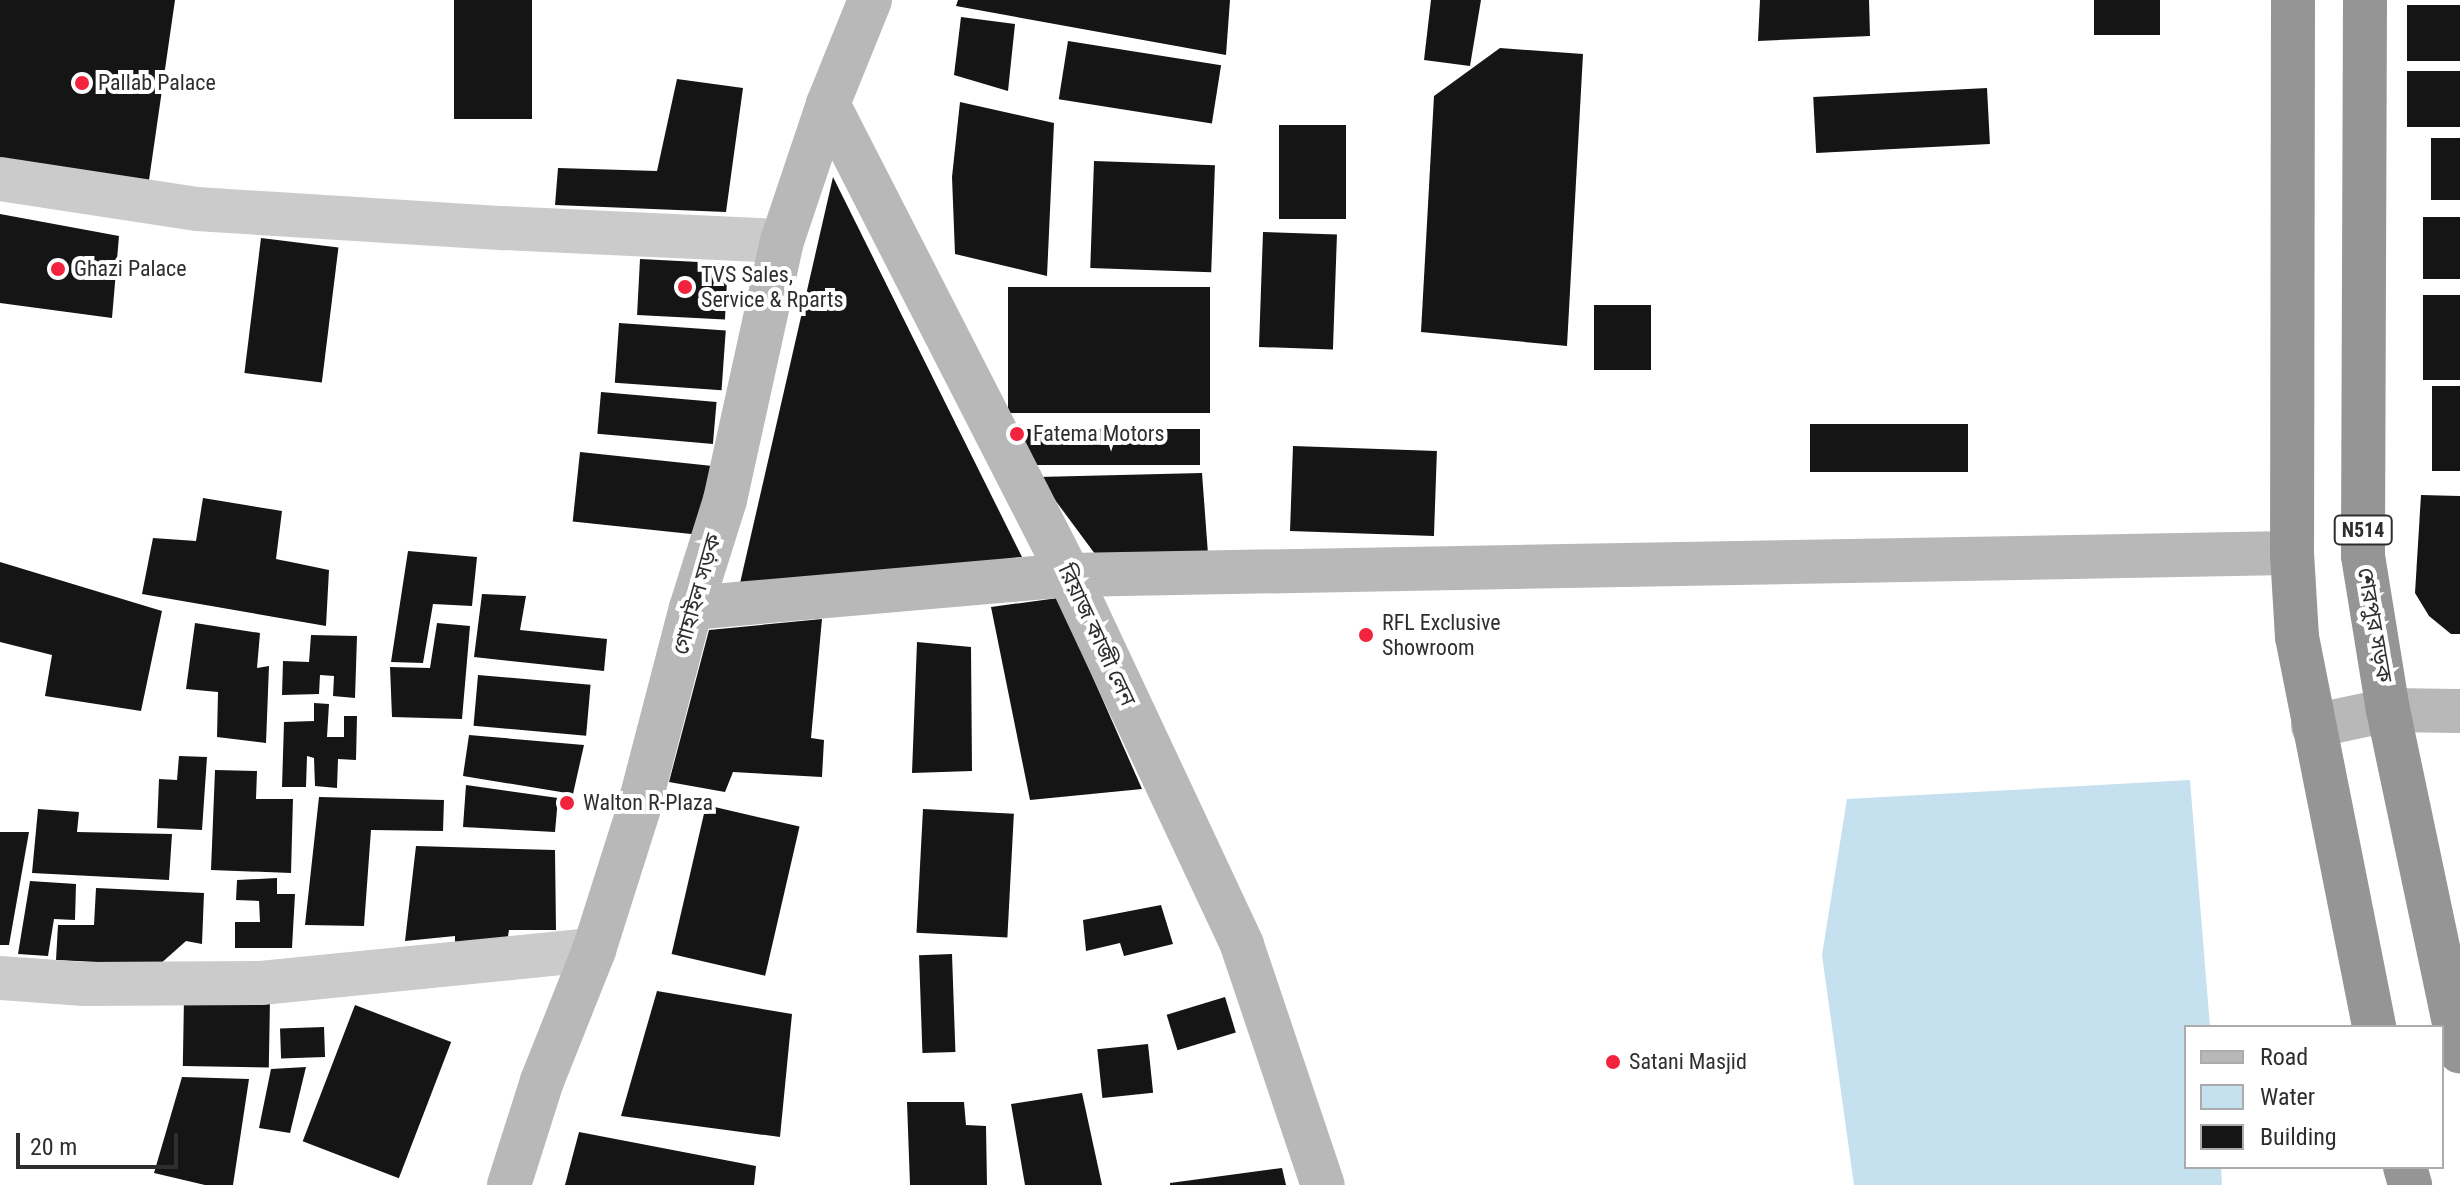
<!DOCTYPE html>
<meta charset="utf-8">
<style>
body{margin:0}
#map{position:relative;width:2460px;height:1185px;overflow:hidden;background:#fff;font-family:"Roboto Condensed","Noto Sans Bengali",sans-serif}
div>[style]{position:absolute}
.water>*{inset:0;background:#c5e0ee}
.building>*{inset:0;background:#151515;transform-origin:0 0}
.street>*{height:44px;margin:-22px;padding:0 22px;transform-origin:22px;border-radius:22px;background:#cbcbcb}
.secondary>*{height:44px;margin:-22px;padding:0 22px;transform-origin:22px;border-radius:22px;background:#b8b8b8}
.highway>*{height:44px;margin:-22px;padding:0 22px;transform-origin:22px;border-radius:22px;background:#959595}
.dots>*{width:22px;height:22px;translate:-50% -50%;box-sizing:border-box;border:4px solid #fff;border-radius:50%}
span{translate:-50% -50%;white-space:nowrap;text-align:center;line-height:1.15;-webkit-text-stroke:8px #fff;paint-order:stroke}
.shield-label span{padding:2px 6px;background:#fff;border:2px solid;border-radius:6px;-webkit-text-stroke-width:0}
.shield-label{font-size:20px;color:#2e2e2e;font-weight:700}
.poi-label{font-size:22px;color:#2e2e2e}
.left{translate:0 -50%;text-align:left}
.street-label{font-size:22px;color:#2e2e2e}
.legend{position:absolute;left:2184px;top:1025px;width:260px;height:144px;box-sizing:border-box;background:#fff;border:2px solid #ababab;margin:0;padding:10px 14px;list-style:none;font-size:24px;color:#2e2e2e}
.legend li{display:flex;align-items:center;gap:16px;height:40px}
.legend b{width:40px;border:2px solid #ababab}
.scale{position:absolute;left:16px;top:1133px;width:162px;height:36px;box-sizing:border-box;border:4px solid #2e2e2e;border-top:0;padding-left:10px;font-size:24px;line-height:28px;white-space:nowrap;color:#2e2e2e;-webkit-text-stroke:6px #fff;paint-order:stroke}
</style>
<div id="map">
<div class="water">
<i style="clip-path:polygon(2190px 780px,2210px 1027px,2186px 1027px,2186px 1167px,2221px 1167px,2222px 1185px,1854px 1185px,1822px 955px,1847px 799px)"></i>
</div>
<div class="building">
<i style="clip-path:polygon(0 0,175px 0,149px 180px,0 166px)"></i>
<i style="left:454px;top:0;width:78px;height:119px"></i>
<i style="clip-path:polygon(958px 0,1230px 0,1226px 55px,956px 6px)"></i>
<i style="clip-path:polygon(1431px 0,1481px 0,1470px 66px,1424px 60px)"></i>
<i style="clip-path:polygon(1760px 0,1869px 0,1870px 36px,1758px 41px)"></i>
<i style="left:2094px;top:0;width:66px;height:35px"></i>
<i style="left:2460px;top:5px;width:56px;height:53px;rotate:90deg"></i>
<i style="clip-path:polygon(961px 17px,1015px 24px,1008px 91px,954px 75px)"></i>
<i style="left:1068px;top:41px;width:155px;height:59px;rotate:9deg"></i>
<i style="clip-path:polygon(1500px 48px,1583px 54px,1567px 346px,1421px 332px,1434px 96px)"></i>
<i style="left:2460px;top:71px;width:56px;height:53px;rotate:90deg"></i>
<i style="clip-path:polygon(677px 79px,743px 88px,726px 212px,555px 205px,558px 168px,657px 171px)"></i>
<i style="left:1987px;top:88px;width:56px;height:174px;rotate:87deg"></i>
<i style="clip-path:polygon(960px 102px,1054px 123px,1047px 276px,955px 254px,952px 177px)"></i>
<i style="left:1279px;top:125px;width:67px;height:94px"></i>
<i style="left:2431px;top:138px;width:29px;height:62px"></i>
<i style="left:1094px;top:161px;width:121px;height:107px;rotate:2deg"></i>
<i style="clip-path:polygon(833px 177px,1022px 557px,738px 592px)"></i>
<i style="clip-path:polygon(0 214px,119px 236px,112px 318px,0 303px)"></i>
<i style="left:2460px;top:217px;width:62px;height:37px;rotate:90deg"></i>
<i style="left:1263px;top:232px;width:74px;height:115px;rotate:2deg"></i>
<i style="left:261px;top:238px;width:78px;height:136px;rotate:7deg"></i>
<i style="left:640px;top:259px;width:88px;height:56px;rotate:3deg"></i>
<i style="left:1008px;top:287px;width:202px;height:126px"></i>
<i style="left:2423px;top:295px;width:37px;height:85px"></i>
<i style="left:1594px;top:305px;width:57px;height:65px"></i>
<i style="left:619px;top:323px;width:107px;height:60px;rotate:4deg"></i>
<i style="left:2432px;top:386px;width:28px;height:85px"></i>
<i style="left:601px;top:392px;width:116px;height:42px;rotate:5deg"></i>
<i style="left:1810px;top:424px;width:158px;height:48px"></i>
<i style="left:1200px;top:429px;width:36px;height:178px;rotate:90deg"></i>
<i style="left:1293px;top:446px;width:144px;height:85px;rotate:2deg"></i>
<i style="left:580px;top:452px;width:131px;height:70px;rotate:6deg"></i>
<i style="clip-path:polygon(1202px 473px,1208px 554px,1098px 558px,1038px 477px)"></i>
<i style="clip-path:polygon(2421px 495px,2460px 496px,2460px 634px,2451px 634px,2429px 616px,2415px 593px)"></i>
<i style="clip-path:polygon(203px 498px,282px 511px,276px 559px,329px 570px,326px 626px,142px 594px,153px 538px,196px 541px)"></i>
<i style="clip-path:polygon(408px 551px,477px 557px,472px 606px,433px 604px,423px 663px,391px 662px)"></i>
<i style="clip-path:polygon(0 562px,162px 611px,141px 711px,45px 696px,52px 655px,0 642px)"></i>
<i style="clip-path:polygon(482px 594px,526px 596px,520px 630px,607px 639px,604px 671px,474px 657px)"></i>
<i style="clip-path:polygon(1058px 598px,1142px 789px,1030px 800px,991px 607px)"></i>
<i style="clip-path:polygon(822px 619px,811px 738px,824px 740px,822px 777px,733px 772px,725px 792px,669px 782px,709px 630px)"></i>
<i style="clip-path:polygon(195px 623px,260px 633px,257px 668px,269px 666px,266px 743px,217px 737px,218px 692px,186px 689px)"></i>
<i style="clip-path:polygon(437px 623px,470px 626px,462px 719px,392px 717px,390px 667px,430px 668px)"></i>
<i style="clip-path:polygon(311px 635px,357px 636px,355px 698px,333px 696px,334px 676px,320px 675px,319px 694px,282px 695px,283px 661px,309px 662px)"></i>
<i style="clip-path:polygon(917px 642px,971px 647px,972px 771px,912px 773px)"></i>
<i style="left:478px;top:675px;width:113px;height:51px;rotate:5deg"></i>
<i style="clip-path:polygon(314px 703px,329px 704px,327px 737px,344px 737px,344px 716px,357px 716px,356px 760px,338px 759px,337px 788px,315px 786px,314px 758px,307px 756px,306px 787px,282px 787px,284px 722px,314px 721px)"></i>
<i style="clip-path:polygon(469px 735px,584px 745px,573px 794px,463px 776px)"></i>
<i style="clip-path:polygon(179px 756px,207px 757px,202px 830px,157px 828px,159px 779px,177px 780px)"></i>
<i style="clip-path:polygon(215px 770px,257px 771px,256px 799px,293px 799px,291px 873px,211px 870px)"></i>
<i style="clip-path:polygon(466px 785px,558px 798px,555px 832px,463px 827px)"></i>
<i style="clip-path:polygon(319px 797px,444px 800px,443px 831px,371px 830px,364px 926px,305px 925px)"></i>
<i style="left:706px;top:805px;width:96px;height:153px;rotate:13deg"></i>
<i style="clip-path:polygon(38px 809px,79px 812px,77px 832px,172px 834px,169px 880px,32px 873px)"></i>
<i style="left:923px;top:809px;width:91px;height:124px;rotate:3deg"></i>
<i style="clip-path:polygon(0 832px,29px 832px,9px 945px,0 945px)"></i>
<i style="clip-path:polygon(416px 846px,555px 850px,556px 930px,509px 930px,506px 948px,455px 950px,455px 936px,405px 941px)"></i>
<i style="clip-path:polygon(277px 878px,277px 894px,295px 894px,292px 948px,235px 948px,235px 922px,260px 922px,259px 901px,236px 900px,237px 880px)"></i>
<i style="clip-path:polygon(30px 881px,76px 884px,75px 920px,54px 919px,48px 956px,18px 954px)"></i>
<i style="clip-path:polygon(96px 888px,204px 893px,202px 944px,186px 941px,159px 965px,56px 960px,58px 925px,94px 925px)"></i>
<i style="clip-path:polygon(1161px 905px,1173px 944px,1124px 956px,1120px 943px,1086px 951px,1083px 920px)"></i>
<i style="left:952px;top:954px;width:98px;height:33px;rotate:88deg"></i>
<i style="clip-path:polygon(657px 991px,792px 1014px,780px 1137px,621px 1116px)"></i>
<i style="left:1225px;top:997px;width:37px;height:61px;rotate:73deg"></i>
<i style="left:184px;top:998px;width:86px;height:68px;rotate:1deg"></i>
<i style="left:355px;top:1005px;width:103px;height:146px;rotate:21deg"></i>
<i style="left:324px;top:1027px;width:30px;height:44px;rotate:88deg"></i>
<i style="left:1148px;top:1044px;width:49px;height:51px;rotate:84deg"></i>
<i style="clip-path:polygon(306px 1067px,290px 1133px,259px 1128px,271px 1069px)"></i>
<i style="clip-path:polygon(182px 1077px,249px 1079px,233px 1185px,205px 1185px,154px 1173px)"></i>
<i style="clip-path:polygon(1082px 1093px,1102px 1185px,1025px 1185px,1011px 1104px)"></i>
<i style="clip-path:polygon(907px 1102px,964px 1102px,966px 1125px,986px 1126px,987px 1185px,910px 1185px)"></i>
<i style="clip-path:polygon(579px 1132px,756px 1166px,754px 1185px,565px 1185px)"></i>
<i style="clip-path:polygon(1282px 1168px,1286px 1185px,1170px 1185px,1170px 1183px)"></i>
</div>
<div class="street">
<i style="left:0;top:179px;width:199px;rotate:8.7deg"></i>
<i style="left:197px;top:209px;width:307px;rotate:3.6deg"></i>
<i style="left:503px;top:228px;width:279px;rotate:2.7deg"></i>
<i style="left:0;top:978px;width:84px;rotate:4.1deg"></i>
<i style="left:84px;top:984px;width:177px;rotate:-0.3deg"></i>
<i style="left:261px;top:983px;width:335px;rotate:-5.7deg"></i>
</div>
<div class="secondary">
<i style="left:828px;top:104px;width:529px;rotate:62.9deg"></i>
<i style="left:1069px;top:575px;width:408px;rotate:64.9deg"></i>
<i style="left:1242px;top:945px;width:253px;rotate:71.4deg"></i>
<i style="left:691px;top:608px;width:379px;rotate:-5deg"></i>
<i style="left:1069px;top:575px;width:1223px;rotate:-1.03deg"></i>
<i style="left:2313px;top:726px;width:77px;rotate:-12deg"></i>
<i style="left:2388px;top:710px;width:72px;rotate:0.8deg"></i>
<i style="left:509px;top:1185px;width:109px;rotate:-72.4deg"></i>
<i style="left:542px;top:1081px;width:141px;rotate:-68.3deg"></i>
<i style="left:594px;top:950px;width:146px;rotate:-72.4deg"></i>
<i style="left:638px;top:811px;width:210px;rotate:-75.4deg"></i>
<i style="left:691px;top:608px;width:113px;rotate:-72.5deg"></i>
<i style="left:725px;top:500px;width:265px;rotate:-77.6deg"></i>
<i style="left:782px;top:241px;width:145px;rotate:-71.4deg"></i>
<i style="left:828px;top:104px;width:112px;rotate:-68deg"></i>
</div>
<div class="highway">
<i style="left:2293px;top:0;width:553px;rotate:90.1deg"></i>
<i style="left:2292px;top:553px;width:84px;rotate:86.6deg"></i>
<i style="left:2297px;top:637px;width:398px;rotate:78.8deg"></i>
<i style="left:2365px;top:0;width:556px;rotate:90.21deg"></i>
<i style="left:2363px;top:556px;width:156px;rotate:80.8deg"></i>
<i style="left:2388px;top:710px;width:349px;rotate:78.1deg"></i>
<i style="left:2405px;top:1167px;width:19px;rotate:74deg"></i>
</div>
<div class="dots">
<i style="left:82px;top:83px;background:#f2233d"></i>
<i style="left:58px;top:269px;background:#f2233d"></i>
<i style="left:685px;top:287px;background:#f2233d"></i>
<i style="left:1017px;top:434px;background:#f2233d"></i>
<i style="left:1366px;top:635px;background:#f2233d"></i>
<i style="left:567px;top:803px;background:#f2233d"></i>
<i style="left:1613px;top:1062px;background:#f2233d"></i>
</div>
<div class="shield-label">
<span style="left:2363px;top:530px">N514</span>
</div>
<div class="poi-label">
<span class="left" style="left:98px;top:83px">Pallab Palace</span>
<span class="left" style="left:74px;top:269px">Ghazi Palace</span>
<span class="left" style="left:701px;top:287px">TVS Sales,<br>Service &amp; Rparts</span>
<span class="left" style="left:1033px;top:434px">Fatema Motors</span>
<span class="left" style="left:1382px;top:635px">RFL Exclusive<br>Showroom</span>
<span class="left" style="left:583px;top:803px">Walton R-Plaza</span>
<span class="left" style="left:1629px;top:1062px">Satani Masjid</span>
</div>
<div class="street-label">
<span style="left:697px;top:594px;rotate:-74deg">গোহাইল সড়ক</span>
<span style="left:2375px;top:625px;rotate:80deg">শেরপুর সড়ক</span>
<span style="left:1097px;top:635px;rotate:65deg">রিয়াজ কাজী লেন</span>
</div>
<ul class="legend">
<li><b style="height:10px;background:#b8b8b8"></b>Road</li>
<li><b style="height:22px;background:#c5e0ee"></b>Water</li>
<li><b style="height:22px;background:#151515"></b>Building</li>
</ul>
<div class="scale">20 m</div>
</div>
